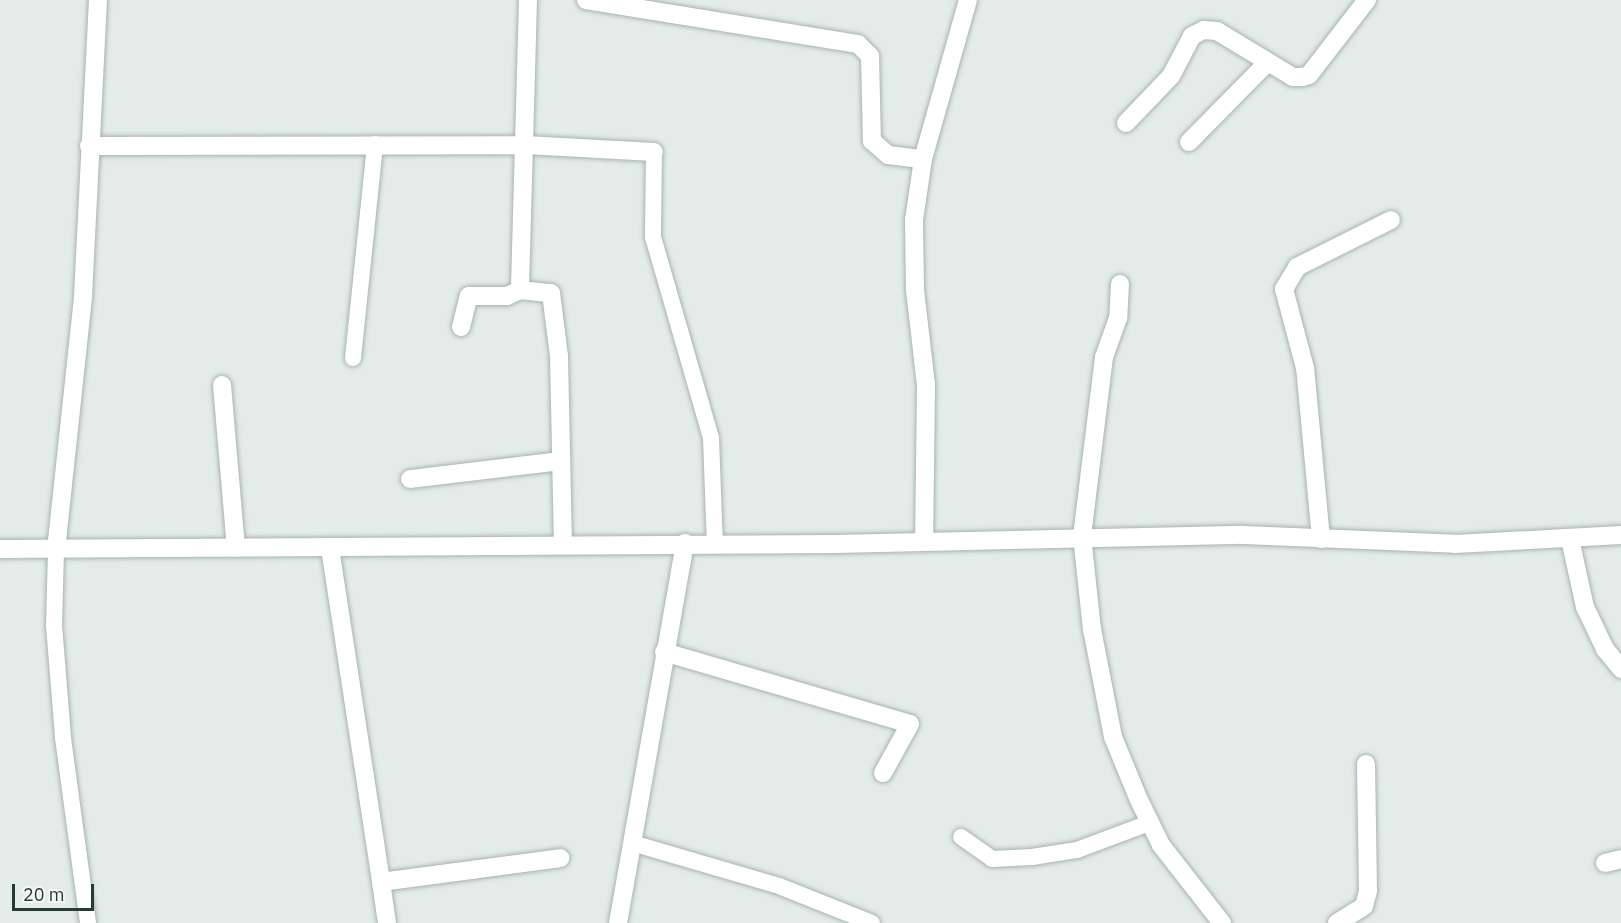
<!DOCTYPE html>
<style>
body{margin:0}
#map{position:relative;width:1621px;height:923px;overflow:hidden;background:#e3ece8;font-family:"IBM Plex Sans",sans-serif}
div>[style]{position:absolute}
.roads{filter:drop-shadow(0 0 2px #a6b4af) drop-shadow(0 0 2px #a6b4af)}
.service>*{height:16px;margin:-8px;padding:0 8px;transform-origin:8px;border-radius:8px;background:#fff}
.minor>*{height:18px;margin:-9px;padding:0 9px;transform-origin:9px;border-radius:9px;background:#fff}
span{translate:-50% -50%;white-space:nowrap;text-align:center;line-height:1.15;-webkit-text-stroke:6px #f3f8f6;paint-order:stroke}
.scale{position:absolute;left:12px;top:884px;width:82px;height:27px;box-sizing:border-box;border:3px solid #243c35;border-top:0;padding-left:8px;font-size:18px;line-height:21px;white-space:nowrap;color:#243c35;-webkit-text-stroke:4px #f3f8f6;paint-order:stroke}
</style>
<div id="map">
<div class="roads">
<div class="service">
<i style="left:654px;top:152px;width:85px;rotate:90.7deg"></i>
<i style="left:653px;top:237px;width:209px;rotate:73.9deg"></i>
<i style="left:711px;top:438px;width:107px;rotate:87.9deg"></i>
<i style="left:353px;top:358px;width:215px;rotate:-84.1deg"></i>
<i style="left:56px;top:550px;width:75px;rotate:91.5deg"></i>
<i style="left:54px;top:625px;width:113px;rotate:85.4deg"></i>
<i style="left:63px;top:738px;width:187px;rotate:82.3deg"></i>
<i style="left:961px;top:837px;width:38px;rotate:35deg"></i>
<i style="left:992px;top:859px;width:40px;rotate:-2.9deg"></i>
<i style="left:1032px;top:857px;width:46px;rotate:-8.8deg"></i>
<i style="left:1077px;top:850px;width:77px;rotate:-20.6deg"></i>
<i style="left:632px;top:843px;width:153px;rotate:16.3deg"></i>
<i style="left:779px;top:886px;width:100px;rotate:21.7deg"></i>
</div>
<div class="minor">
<i style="left:528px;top:0;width:290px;rotate:91.6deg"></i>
<i style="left:520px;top:290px;width:31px;rotate:6deg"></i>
<i style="left:551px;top:293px;width:64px;rotate:82.8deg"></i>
<i style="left:559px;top:356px;width:188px;rotate:88.8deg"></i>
<i style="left:586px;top:0;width:276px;rotate:9.2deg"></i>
<i style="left:858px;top:44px;width:17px;rotate:45deg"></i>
<i style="left:870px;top:56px;width:85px;rotate:88.7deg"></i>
<i style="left:872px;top:141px;width:21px;rotate:41deg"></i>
<i style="left:888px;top:155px;width:35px;rotate:7deg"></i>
<i style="left:923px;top:159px;width:165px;rotate:-74.2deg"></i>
<i style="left:1126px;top:123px;width:65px;rotate:-46.2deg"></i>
<i style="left:1171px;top:76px;width:45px;rotate:-62.3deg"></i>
<i style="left:1192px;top:36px;width:13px;rotate:-27deg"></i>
<i style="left:1204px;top:30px;width:13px;rotate:4deg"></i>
<i style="left:1217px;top:31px;width:89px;rotate:31.2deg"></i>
<i style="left:1293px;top:77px;width:9px"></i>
<i style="left:1302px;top:77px;width:7px;rotate:-16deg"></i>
<i style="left:1309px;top:75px;width:95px;rotate:-52.3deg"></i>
<i style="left:1189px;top:142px;width:112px;rotate:-45.4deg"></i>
<i style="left:89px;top:146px;width:436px;rotate:-0.1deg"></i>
<i style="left:525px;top:145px;width:129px;rotate:3.1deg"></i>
<i style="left:923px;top:159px;width:62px;rotate:98.4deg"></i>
<i style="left:914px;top:220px;width:70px;rotate:89.2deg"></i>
<i style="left:915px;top:290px;width:96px;rotate:83.4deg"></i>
<i style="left:926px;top:385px;width:155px;rotate:90.7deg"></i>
<i style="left:1120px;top:284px;width:34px;rotate:93deg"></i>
<i style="left:1118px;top:318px;width:41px;rotate:109.7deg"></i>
<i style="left:1104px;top:357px;width:180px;rotate:97deg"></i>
<i style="left:1082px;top:536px;width:94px;rotate:83.9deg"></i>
<i style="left:1092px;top:629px;width:110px;rotate:79deg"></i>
<i style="left:1113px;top:737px;width:68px;rotate:67.6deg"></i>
<i style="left:1139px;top:800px;width:50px;rotate:63.9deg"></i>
<i style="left:1161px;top:845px;width:99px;rotate:52deg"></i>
<i style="left:461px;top:327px;width:32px;rotate:-76deg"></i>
<i style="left:469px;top:296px;width:38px"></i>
<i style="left:507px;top:296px;width:14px;rotate:-25deg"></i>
<i style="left:222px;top:385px;width:163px;rotate:85.1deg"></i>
<i style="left:410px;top:479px;width:151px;rotate:-6.8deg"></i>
<i style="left:1321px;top:539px;width:172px;rotate:-95.3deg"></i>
<i style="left:1305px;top:368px;width:82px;rotate:-104.9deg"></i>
<i style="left:1284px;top:289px;width:26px;rotate:-59deg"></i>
<i style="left:1297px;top:267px;width:105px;rotate:-26.6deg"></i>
<i style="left:1570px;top:539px;width:70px;rotate:77.6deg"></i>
<i style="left:1585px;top:607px;width:47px;rotate:64.5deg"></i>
<i style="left:1605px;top:649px;width:26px;rotate:51deg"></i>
<i style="left:330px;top:548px;width:338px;rotate:81.3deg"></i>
<i style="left:381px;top:882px;width:181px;rotate:-7.6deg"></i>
<i style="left:0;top:549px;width:835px;rotate:-0.34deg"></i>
<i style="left:835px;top:544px;width:409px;rotate:-1.3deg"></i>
<i style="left:1244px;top:535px;width:211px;rotate:2.4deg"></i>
<i style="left:1455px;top:544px;width:166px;rotate:-3.1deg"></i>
<i style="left:56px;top:550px;width:255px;rotate:-83.9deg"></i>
<i style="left:83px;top:296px;width:296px;rotate:-87.1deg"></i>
<i style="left:664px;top:652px;width:256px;rotate:16.3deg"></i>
<i style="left:910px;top:724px;width:56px;rotate:118.9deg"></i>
<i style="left:1605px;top:863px;width:16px;rotate:-14deg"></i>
<i style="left:381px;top:882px;width:41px;rotate:81.7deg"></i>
<i style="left:618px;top:923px;width:386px;rotate:-80deg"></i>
<i style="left:1337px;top:923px;width:32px;rotate:-32deg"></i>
<i style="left:1364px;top:906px;width:16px;rotate:-75deg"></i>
<i style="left:1368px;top:891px;width:127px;rotate:-90.9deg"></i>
</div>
</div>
<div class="scale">20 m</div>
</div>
